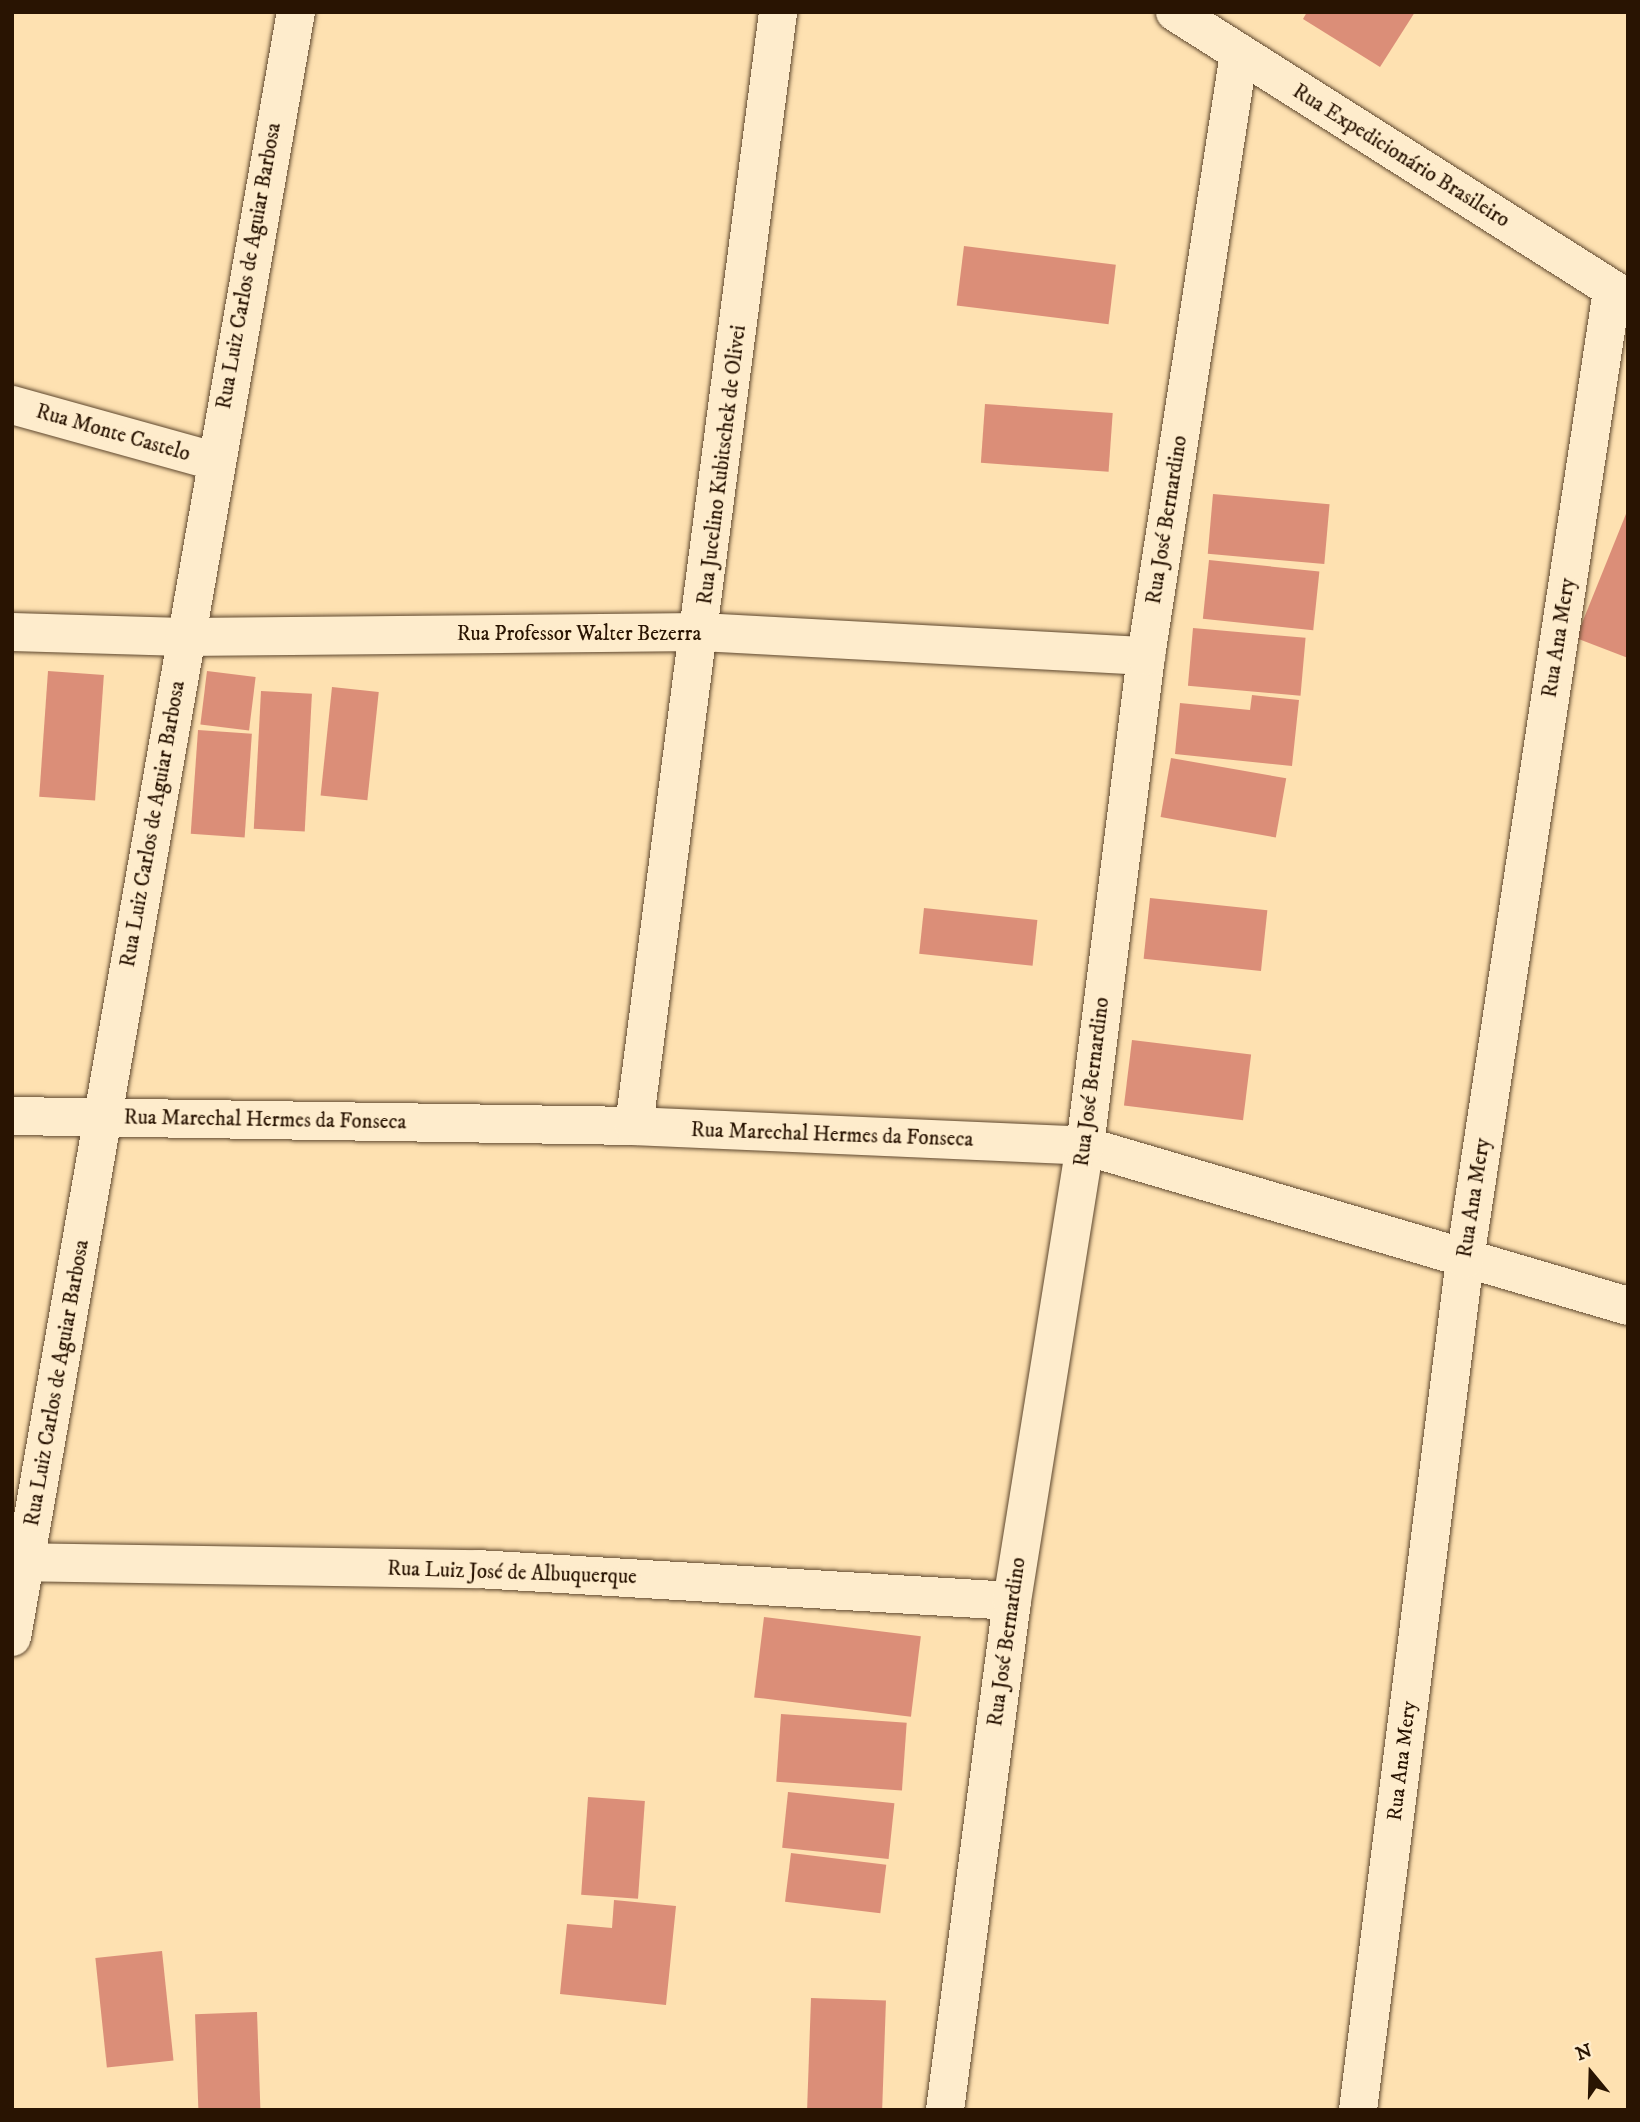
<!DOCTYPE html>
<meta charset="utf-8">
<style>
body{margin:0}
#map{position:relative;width:1640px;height:2122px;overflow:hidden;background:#fee1b1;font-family:"IM FELL DW Pica",serif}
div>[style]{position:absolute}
.building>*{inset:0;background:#db8e78;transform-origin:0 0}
.roads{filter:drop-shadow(0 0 2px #5e472e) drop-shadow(0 0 2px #5e472e)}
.street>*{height:38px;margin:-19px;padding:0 19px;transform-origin:19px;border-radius:19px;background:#feeccc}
.secondary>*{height:38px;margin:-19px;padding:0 19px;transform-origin:19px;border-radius:19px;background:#feeccc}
span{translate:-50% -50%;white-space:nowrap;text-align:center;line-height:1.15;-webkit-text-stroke:7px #feeccc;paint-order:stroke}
.street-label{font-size:21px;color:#291402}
.frame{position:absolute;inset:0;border:14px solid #291402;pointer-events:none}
.north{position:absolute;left:1556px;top:2038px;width:70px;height:70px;-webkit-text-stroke:5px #feeccc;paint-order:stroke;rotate:341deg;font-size:19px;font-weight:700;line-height:28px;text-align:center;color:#291402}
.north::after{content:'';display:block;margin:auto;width:24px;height:32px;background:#291402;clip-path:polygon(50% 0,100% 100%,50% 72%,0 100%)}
</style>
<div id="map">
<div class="building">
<i style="clip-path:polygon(1307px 12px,1415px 12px,1380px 67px,1303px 19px)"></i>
<i style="left:964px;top:246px;width:153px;height:60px;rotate:7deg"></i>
<i style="left:985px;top:404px;width:128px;height:59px;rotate:4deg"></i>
<i style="left:1213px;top:494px;width:117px;height:60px;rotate:5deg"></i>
<i style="clip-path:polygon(1628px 509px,1628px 658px,1576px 638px)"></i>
<i style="left:1209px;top:560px;width:111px;height:59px;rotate:6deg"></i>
<i style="left:1193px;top:628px;width:113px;height:58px;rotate:5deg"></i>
<i style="left:48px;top:671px;width:56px;height:126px;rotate:4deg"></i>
<i style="left:207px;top:671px;width:49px;height:54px;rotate:7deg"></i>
<i style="left:332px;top:687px;width:47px;height:109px;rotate:6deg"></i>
<i style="left:261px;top:691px;width:51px;height:138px;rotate:3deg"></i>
<i style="clip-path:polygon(1252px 695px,1299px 700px,1292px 766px,1175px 754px,1180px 703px,1250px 710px)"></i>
<i style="left:198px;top:730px;width:54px;height:104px;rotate:4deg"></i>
<i style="left:1171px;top:758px;width:117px;height:60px;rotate:10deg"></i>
<i style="left:1150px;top:898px;width:118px;height:61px;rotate:6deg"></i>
<i style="left:924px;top:908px;width:114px;height:46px;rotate:6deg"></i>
<i style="left:1132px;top:1040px;width:120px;height:66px;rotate:7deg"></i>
<i style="left:764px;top:1617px;width:158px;height:81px;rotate:7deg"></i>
<i style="left:781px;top:1714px;width:126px;height:68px;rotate:4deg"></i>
<i style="left:788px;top:1792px;width:107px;height:56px;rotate:6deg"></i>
<i style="left:588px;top:1797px;width:57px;height:98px;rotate:4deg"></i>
<i style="left:791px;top:1853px;width:96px;height:49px;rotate:7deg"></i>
<i style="clip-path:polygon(614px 1900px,676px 1906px,666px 2005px,560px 1994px,567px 1924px,612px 1928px)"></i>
<i style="left:162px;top:1951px;width:110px;height:67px;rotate:84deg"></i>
<i style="left:811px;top:1998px;width:75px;height:112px;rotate:2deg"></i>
<i style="left:257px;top:2012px;width:98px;height:62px;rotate:88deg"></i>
</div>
<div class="roads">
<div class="street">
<i style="left:12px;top:405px;width:210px;rotate:15.5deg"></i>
<i style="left:12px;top:632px;width:172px;rotate:1.7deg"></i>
<i style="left:184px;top:637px;width:517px;rotate:-0.55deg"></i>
<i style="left:701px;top:632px;width:446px;rotate:3.1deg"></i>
<i style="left:12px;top:1116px;width:622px;rotate:0.92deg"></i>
<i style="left:634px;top:1126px;width:451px;rotate:2.5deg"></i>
<i style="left:1085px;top:1146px;width:566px;rotate:16.42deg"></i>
<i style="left:634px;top:1126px;width:1123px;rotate:-82.63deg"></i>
<i style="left:12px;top:1562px;width:465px;rotate:0.9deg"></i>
<i style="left:477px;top:1569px;width:536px;rotate:3.42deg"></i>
<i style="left:12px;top:1637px;width:1650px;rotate:-80.09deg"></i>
<i style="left:945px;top:2110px;width:513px;rotate:-82.5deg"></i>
<i style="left:1012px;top:1601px;width:461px;rotate:-80.9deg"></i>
<i style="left:1085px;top:1146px;width:494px;rotate:-82.9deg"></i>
<i style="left:1146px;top:656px;width:610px;rotate:-81.23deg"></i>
<i style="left:1358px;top:2110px;width:858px;rotate:-82.83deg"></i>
<i style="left:1465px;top:1259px;width:980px;rotate:-81.37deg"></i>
</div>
<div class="secondary">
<i style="left:1175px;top:12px;width:536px;rotate:32.36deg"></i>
</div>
</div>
<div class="street-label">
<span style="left:1401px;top:156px;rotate:32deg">Rua Expedicionário Brasileiro</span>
<span style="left:249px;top:266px;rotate:-80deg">Rua Luiz Carlos de Aguiar Barbosa</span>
<span style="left:113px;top:433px;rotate:16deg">Rua Monte Castelo</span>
<span style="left:722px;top:465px;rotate:-83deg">Rua Jucelino Kubitschek de Olivei</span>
<span style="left:1167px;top:520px;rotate:-81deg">Rua José Bernardino</span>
<span style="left:579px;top:634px">Rua Professor Walter Bezerra</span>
<span style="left:1559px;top:638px;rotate:-81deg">Rua Ana Mery</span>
<span style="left:153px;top:824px;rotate:-80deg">Rua Luiz Carlos de Aguiar Barbosa</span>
<span style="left:1092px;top:1082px;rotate:-83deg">Rua José Bernardino</span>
<span style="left:265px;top:1120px;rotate:1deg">Rua Marechal Hermes da Fonseca</span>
<span style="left:832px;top:1135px;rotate:2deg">Rua Marechal Hermes da Fonseca</span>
<span style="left:1474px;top:1198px;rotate:-81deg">Rua Ana Mery</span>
<span style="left:57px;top:1383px;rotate:-80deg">Rua Luiz Carlos de Aguiar Barbosa</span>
<span style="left:512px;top:1573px;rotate:2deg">Rua Luiz José de Albuquerque</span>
<span style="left:1007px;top:1642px;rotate:-82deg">Rua José Bernardino</span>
<span style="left:1402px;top:1761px;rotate:-83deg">Rua Ana Mery</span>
</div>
<div class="frame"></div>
<div class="north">N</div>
</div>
